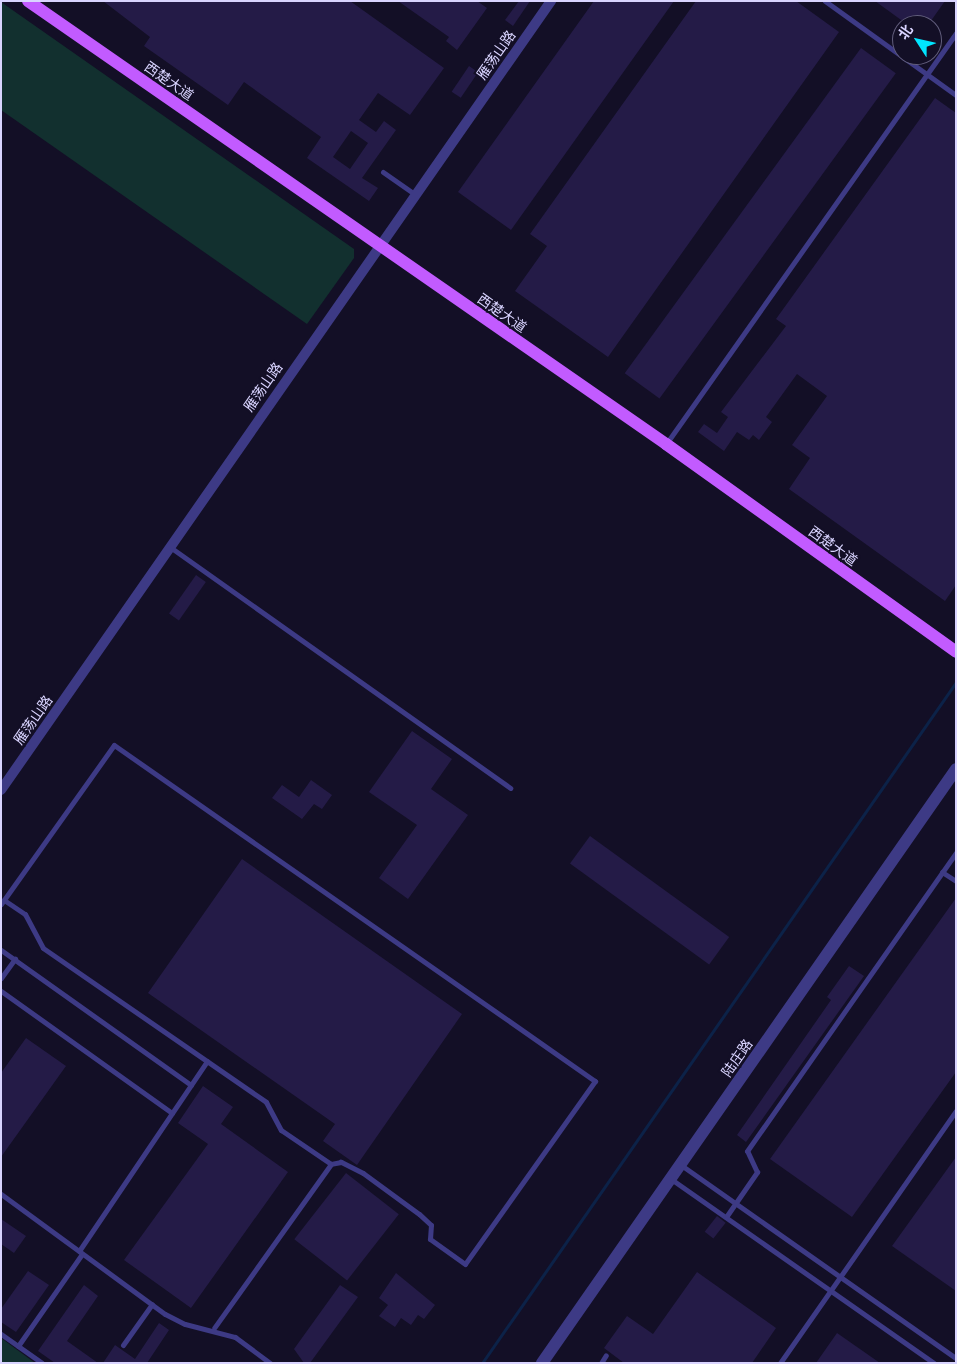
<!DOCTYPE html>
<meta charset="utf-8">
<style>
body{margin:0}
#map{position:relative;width:957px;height:1364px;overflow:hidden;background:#130f26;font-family:Ubuntu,"Noto Sans SC",sans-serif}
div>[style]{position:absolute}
.green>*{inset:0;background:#12302f}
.stream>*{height:3px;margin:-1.5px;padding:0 1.5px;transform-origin:1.5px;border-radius:1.5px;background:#0c2248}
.building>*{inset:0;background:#241b47;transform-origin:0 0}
.service>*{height:5px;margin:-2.5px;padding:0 2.5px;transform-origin:2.5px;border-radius:2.5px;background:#3d3a85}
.minor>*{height:10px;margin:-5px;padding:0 5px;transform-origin:5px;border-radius:5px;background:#3d3a85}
.tertiary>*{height:12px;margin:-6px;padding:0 6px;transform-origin:6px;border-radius:6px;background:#3d3a85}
.primary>*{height:12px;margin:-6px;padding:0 6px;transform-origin:6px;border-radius:6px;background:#c25bff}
span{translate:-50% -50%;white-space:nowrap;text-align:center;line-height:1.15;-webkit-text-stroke:4px #130f26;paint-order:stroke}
.street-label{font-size:14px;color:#d9d4ff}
.frame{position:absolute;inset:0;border:2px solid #d9d4ff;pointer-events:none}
.north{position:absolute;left:892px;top:15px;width:50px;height:50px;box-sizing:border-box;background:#130f26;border:1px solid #625e7d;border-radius:50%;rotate:305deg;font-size:14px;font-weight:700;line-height:20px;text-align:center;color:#d9d4ff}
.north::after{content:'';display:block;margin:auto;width:18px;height:22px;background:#00e5ff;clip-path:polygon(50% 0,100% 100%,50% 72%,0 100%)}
</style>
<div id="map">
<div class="green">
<i style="clip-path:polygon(1px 2px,354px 249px,354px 258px,307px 324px,1px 110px)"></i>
<i style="clip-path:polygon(1px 1338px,35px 1363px,1px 1363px)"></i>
</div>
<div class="stream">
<i style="left:482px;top:1363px;width:830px;rotate:-55.16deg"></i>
</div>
<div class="building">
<i style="clip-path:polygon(evenodd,103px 1px,350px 1px,444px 68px,410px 115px,378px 93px,359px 120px,376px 132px,384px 121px,396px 130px,362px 178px,378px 188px,369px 201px,307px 158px,321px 137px,244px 82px,228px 105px,144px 46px,150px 37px,103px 1px,351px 131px,368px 143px,350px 169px,333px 157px,351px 131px)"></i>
<i style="clip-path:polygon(398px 1px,477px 1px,487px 8px,457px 50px,446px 41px,449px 37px)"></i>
<i style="clip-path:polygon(519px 1px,530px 1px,513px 26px,505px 20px)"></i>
<i style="clip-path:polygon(594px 1px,674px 1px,511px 230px,458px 192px)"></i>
<i style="clip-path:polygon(696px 1px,796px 1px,839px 32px,608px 357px,515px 291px,547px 246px,530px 234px)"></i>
<i style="clip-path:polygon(875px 1px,945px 1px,928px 25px,908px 25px)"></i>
<i style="left:861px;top:48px;width:43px;height:402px;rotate:36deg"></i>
<i style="left:469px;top:66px;width:11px;height:31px;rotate:34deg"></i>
<i style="clip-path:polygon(935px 98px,956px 113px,956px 585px,945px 601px,789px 489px,810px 458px,792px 445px,827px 396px,797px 374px,766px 417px,772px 422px,759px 440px,753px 435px,749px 440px,737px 432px,724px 451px,698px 432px,704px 424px,717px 433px,728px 417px,721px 412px,786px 326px,776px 319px)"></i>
<i style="left:196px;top:575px;width:12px;height:47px;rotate:35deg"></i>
<i style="clip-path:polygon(412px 731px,452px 759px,431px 789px,468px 815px,408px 899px,379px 878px,417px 825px,369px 792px)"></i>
<i style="clip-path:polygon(311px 780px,332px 795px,322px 809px,314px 804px,302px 819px,272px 798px,282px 785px,299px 797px)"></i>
<i style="left:590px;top:836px;width:172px;height:34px;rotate:36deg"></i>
<i style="clip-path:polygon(242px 859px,462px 1014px,357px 1165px,323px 1141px,335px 1124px,148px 993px)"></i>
<i style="clip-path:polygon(956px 898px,956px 1072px,852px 1217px,770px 1159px)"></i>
<i style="clip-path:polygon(849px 966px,864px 976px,746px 1142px,737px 1135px,831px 1000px,827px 997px)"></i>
<i style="clip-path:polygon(26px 1038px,66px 1066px,1px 1157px,1px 1073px)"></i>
<i style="clip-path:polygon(203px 1086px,233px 1107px,221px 1124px,288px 1172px,191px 1308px,124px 1260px,208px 1144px,178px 1123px)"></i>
<i style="clip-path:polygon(956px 1157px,956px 1291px,892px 1246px)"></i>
<i style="left:346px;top:1173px;width:67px;height:84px;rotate:38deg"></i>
<i style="left:717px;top:1216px;width:11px;height:20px;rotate:38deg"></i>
<i style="clip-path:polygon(1px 1219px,26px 1236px,14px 1253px,1px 1244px)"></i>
<i style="clip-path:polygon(28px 1271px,49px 1285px,16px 1332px,1px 1322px,1px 1309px)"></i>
<i style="clip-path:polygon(697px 1272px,776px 1328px,752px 1363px,624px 1363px,604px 1348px,627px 1316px,653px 1334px)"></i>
<i style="clip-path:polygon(396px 1273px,435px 1305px,424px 1319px,418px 1315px,411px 1325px,401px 1318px,395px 1327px,379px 1316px,388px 1305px,379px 1298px)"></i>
<i style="clip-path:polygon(84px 1285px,98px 1296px,67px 1341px,98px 1363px,55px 1363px,38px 1351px)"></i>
<i style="clip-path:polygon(340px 1285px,358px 1297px,310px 1363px,304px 1363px,294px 1349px)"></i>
<i style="clip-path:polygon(159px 1323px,169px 1330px,147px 1363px,103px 1363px,115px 1345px,135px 1359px)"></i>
<i style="clip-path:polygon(837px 1333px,880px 1363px,816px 1363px)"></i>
</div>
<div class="service">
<i style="left:825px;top:1px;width:161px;rotate:35.7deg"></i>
<i style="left:383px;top:172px;width:38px;rotate:35deg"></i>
<i style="left:666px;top:444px;width:503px;rotate:-54.79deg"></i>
<i style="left:170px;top:547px;width:417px;rotate:35.3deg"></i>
<i style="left:942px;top:872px;width:17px;rotate:33deg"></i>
<i style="left:4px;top:900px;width:25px;rotate:34deg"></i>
<i style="left:25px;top:914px;width:38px;rotate:62deg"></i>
<i style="left:43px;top:948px;width:271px;rotate:34.6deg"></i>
<i style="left:266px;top:1102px;width:32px;rotate:62deg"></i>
<i style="left:281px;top:1130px;width:60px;rotate:34.2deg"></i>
<i style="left:1px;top:904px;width:195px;rotate:-54.6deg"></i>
<i style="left:114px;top:745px;width:587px;rotate:34.94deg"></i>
<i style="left:595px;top:1081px;width:224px;rotate:125.4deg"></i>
<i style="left:465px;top:1264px;width:43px;rotate:-144.5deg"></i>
<i style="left:430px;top:1239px;width:14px;rotate:-86deg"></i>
<i style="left:431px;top:1225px;width:16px;rotate:-137deg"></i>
<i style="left:419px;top:1214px;width:69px;rotate:-143.8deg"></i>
<i style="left:363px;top:1173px;width:25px;rotate:-153deg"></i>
<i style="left:341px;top:1162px;width:10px;rotate:169deg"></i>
<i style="left:331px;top:1164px;width:201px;rotate:125.5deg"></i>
<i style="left:1px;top:950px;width:233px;rotate:35.4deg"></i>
<i style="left:1px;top:978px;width:24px;rotate:-54deg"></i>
<i style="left:1px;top:991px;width:210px;rotate:35.5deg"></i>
<i style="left:681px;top:1165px;width:336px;rotate:35.1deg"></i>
<i style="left:671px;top:1179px;width:321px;rotate:35deg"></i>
<i style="left:1px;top:1194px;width:203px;rotate:36.2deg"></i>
<i style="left:165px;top:1314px;width:22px;rotate:27deg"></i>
<i style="left:185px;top:1324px;width:52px;rotate:14.6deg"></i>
<i style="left:235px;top:1337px;width:44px;rotate:36.6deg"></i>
<i style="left:726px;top:1217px;width:55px;rotate:-55.4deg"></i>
<i style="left:757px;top:1172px;width:23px;rotate:-115deg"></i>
<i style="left:747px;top:1151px;width:364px;rotate:-55deg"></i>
<i style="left:79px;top:1251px;width:229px;rotate:-56deg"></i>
<i style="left:1px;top:1334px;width:50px;rotate:35.3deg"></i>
<i style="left:123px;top:1345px;width:50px;rotate:-54.7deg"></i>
<i style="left:18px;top:1346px;width:112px;rotate:-55.2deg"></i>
<i style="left:601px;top:1363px;width:9px;rotate:-58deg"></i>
<i style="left:780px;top:1363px;width:307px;rotate:-55.1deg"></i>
</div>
<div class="minor">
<i style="left:1px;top:790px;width:962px;rotate:-55.12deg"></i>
</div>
<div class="tertiary">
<i style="left:542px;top:1363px;width:724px;rotate:-55.12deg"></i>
</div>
<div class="primary">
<i style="left:28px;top:1px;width:777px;rotate:34.77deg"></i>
<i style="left:666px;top:444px;width:357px;rotate:35.6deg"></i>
</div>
<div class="street-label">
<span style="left:496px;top:55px;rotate:-55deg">雁荡山路</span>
<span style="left:169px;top:81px;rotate:35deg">西楚大道</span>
<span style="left:502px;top:313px;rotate:35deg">西楚大道</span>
<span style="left:263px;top:387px;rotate:-55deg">雁荡山路</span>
<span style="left:833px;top:546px;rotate:36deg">西楚大道</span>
<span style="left:33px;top:720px;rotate:-55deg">雁荡山路</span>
<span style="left:737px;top:1058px;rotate:-55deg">陆庄路</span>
</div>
<div class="frame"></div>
<div class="north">北</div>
</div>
